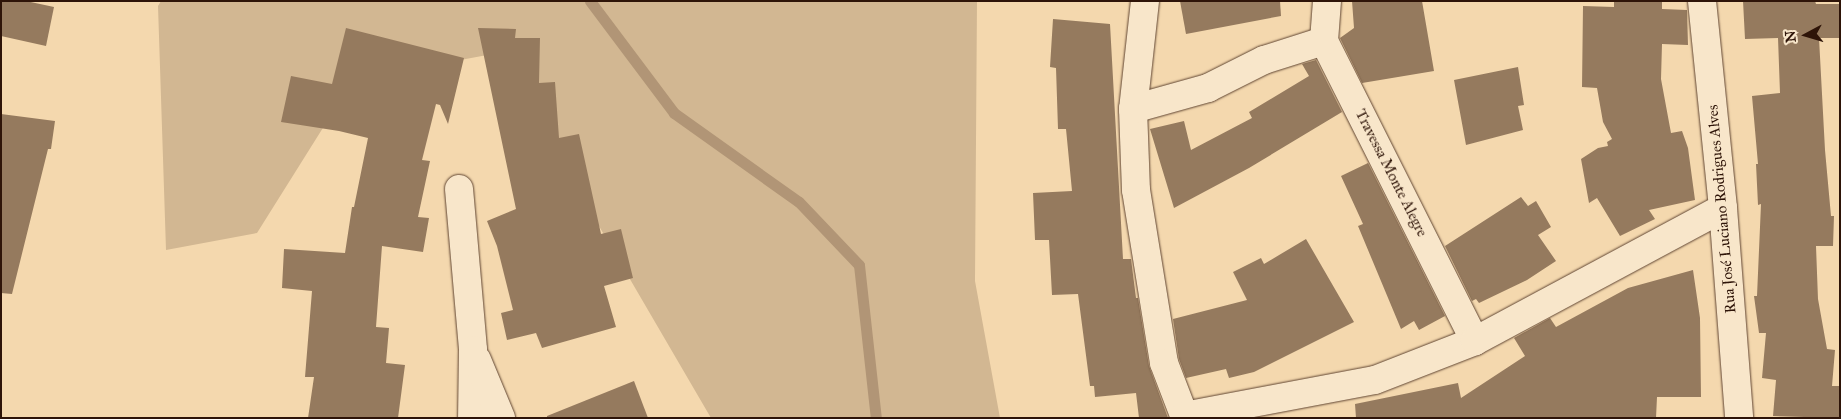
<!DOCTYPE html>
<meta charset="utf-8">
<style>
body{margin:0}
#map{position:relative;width:1841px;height:419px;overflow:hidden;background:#f4d8ae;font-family:"IM FELL Great Primer",serif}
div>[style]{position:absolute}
.green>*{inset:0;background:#d2b792}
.stream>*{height:11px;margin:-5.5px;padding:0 5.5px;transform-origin:5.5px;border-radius:5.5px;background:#b19576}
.building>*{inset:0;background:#957a5e}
.roads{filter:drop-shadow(0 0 1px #604532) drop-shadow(0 0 1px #604532)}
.street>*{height:28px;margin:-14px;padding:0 14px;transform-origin:14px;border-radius:14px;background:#f8e6ca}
span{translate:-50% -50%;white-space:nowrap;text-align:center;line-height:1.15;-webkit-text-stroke:4px #f8e6ca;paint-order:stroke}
.street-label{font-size:15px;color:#2e1408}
.frame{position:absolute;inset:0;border:2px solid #2e1408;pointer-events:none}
.north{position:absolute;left:1781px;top:10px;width:50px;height:50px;-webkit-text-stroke:4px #f8e6ca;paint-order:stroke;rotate:264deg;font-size:14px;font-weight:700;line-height:20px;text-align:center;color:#2e1408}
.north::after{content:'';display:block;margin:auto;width:18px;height:22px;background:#2e1408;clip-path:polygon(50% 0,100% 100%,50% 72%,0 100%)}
</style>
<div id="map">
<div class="green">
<i style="clip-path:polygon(161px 1px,977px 1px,975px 281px,1000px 418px,711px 418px,498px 53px,353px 80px,257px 233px,166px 250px,158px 6px)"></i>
</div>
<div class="stream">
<i style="left:590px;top:1px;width:140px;rotate:53.1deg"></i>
<i style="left:674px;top:113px;width:153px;rotate:35.5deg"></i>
<i style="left:799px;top:202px;width:87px;rotate:46.4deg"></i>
<i style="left:859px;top:265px;width:154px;rotate:83.7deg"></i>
</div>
<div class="building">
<i style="clip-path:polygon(1px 1px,26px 1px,54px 7px,46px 46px,1px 36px)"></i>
<i style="clip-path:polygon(1180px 1px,1280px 1px,1281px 16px,1186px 34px)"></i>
<i style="clip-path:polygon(1352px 1px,1422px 1px,1434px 71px,1362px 83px,1340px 38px,1354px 28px)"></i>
<i style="clip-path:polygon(1614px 1px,1662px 1px,1662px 9px,1687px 10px,1688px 45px,1662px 44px,1661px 79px,1671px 133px,1682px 131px,1688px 148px,1695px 200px,1649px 210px,1655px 219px,1620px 236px,1597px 198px,1589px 203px,1581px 159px,1598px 148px,1608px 146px,1607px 142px,1612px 139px,1603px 122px,1597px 88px,1582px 87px,1583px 6px,1614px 7px)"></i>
<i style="clip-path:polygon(1743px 1px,1815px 1px,1816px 4px,1840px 4px,1840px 38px,1819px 38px,1825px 150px,1831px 216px,1834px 216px,1833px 246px,1816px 246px,1818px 299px,1827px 349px,1835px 350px,1832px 386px,1840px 386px,1840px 418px,1773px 416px,1776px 380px,1762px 378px,1766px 333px,1759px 333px,1754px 296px,1757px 296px,1761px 204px,1758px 205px,1756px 164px,1758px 164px,1752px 96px,1780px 93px,1778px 38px,1745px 39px)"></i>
<i style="clip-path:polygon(1053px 19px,1110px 24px,1123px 259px,1131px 259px,1136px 298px,1138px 298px,1149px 366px,1168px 418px,1139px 418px,1136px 393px,1095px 397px,1094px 386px,1090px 386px,1078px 294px,1052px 295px,1049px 240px,1035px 240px,1033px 193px,1072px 191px,1066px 129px,1058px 129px,1056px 68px,1050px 67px)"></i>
<i style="clip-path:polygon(346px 28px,464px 58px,448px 124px,440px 105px,436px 104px,422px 160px,430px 161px,418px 217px,429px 218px,423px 252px,382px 246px,376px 327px,389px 328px,386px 363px,405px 365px,398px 418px,308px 418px,314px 377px,305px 377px,312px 291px,282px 288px,284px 249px,345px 253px,352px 207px,354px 207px,368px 138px,339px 131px,281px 122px,291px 76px,332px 84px)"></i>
<i style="clip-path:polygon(478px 28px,516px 29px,515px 38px,540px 38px,539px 83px,555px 82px,559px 138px,579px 134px,601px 234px,621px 229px,633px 278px,604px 286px,616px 327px,542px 348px,536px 333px,507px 340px,501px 313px,513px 310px,497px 246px,487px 221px,516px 209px)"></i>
<i style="clip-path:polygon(1316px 60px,1342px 112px,1249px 168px,1174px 208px,1150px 129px,1184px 121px,1191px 150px,1252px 118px,1249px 112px,1309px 76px,1302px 64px)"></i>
<i style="clip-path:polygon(1518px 67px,1524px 105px,1518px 106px,1523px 130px,1466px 145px,1454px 80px)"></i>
<i style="clip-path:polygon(1px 114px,55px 121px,51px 149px,48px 149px,12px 294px,1px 293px)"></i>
<i style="clip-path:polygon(1368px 163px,1445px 316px,1419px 330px,1414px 321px,1401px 329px,1358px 226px,1363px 224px,1341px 176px)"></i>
<i style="clip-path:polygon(1521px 197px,1528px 206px,1536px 201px,1551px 227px,1538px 235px,1556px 261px,1527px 280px,1479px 303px,1476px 299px,1472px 301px,1445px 246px)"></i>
<i style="clip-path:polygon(1306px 239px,1354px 322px,1254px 372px,1229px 378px,1226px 369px,1186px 378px,1179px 359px,1173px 319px,1247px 300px,1233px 272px,1261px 258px,1264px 264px)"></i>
<i style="clip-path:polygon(1693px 270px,1700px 318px,1701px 397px,1657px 397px,1656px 418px,1356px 418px,1355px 404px,1458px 383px,1461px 398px,1525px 356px,1514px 338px,1550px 318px,1556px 327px,1628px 288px)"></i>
<i style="clip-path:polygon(634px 381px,648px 418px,547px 418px,547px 416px)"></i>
</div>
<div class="roads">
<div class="street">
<i style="left:1145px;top:1px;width:109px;rotate:96.3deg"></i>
<i style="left:1133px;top:109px;width:81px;rotate:87.9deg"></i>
<i style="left:1136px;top:190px;width:175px;rotate:80.8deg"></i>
<i style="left:1164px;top:363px;width:59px;rotate:69.1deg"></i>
<i style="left:1327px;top:1px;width:40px;rotate:94.3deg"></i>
<i style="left:1324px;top:41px;width:336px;rotate:63.3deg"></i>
<i style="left:1702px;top:1px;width:208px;rotate:84.2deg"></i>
<i style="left:1723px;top:208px;width:211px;rotate:85.6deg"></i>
<i style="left:1133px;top:109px;width:78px;rotate:-15.6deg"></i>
<i style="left:1208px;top:88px;width:63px;rotate:-26.6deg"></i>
<i style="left:1264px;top:60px;width:63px;rotate:-17.6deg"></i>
<i style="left:459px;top:189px;width:162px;rotate:85deg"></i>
<i style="left:473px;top:350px;width:68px;rotate:90.8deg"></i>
<i style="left:477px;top:360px;width:63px;rotate:67.5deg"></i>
<i style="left:1184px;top:416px;width:194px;rotate:-10.7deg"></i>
<i style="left:1375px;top:380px;width:107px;rotate:-21.3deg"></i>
<i style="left:1475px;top:341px;width:281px;rotate:-28.2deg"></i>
</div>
</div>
<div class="street-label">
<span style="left:1391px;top:173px;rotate:63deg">Travessa Monte Alegre</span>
<span style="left:1722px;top:209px;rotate:-95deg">Rua José Luciano Rodrigues Alves</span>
</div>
<div class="frame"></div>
<div class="north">N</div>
</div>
